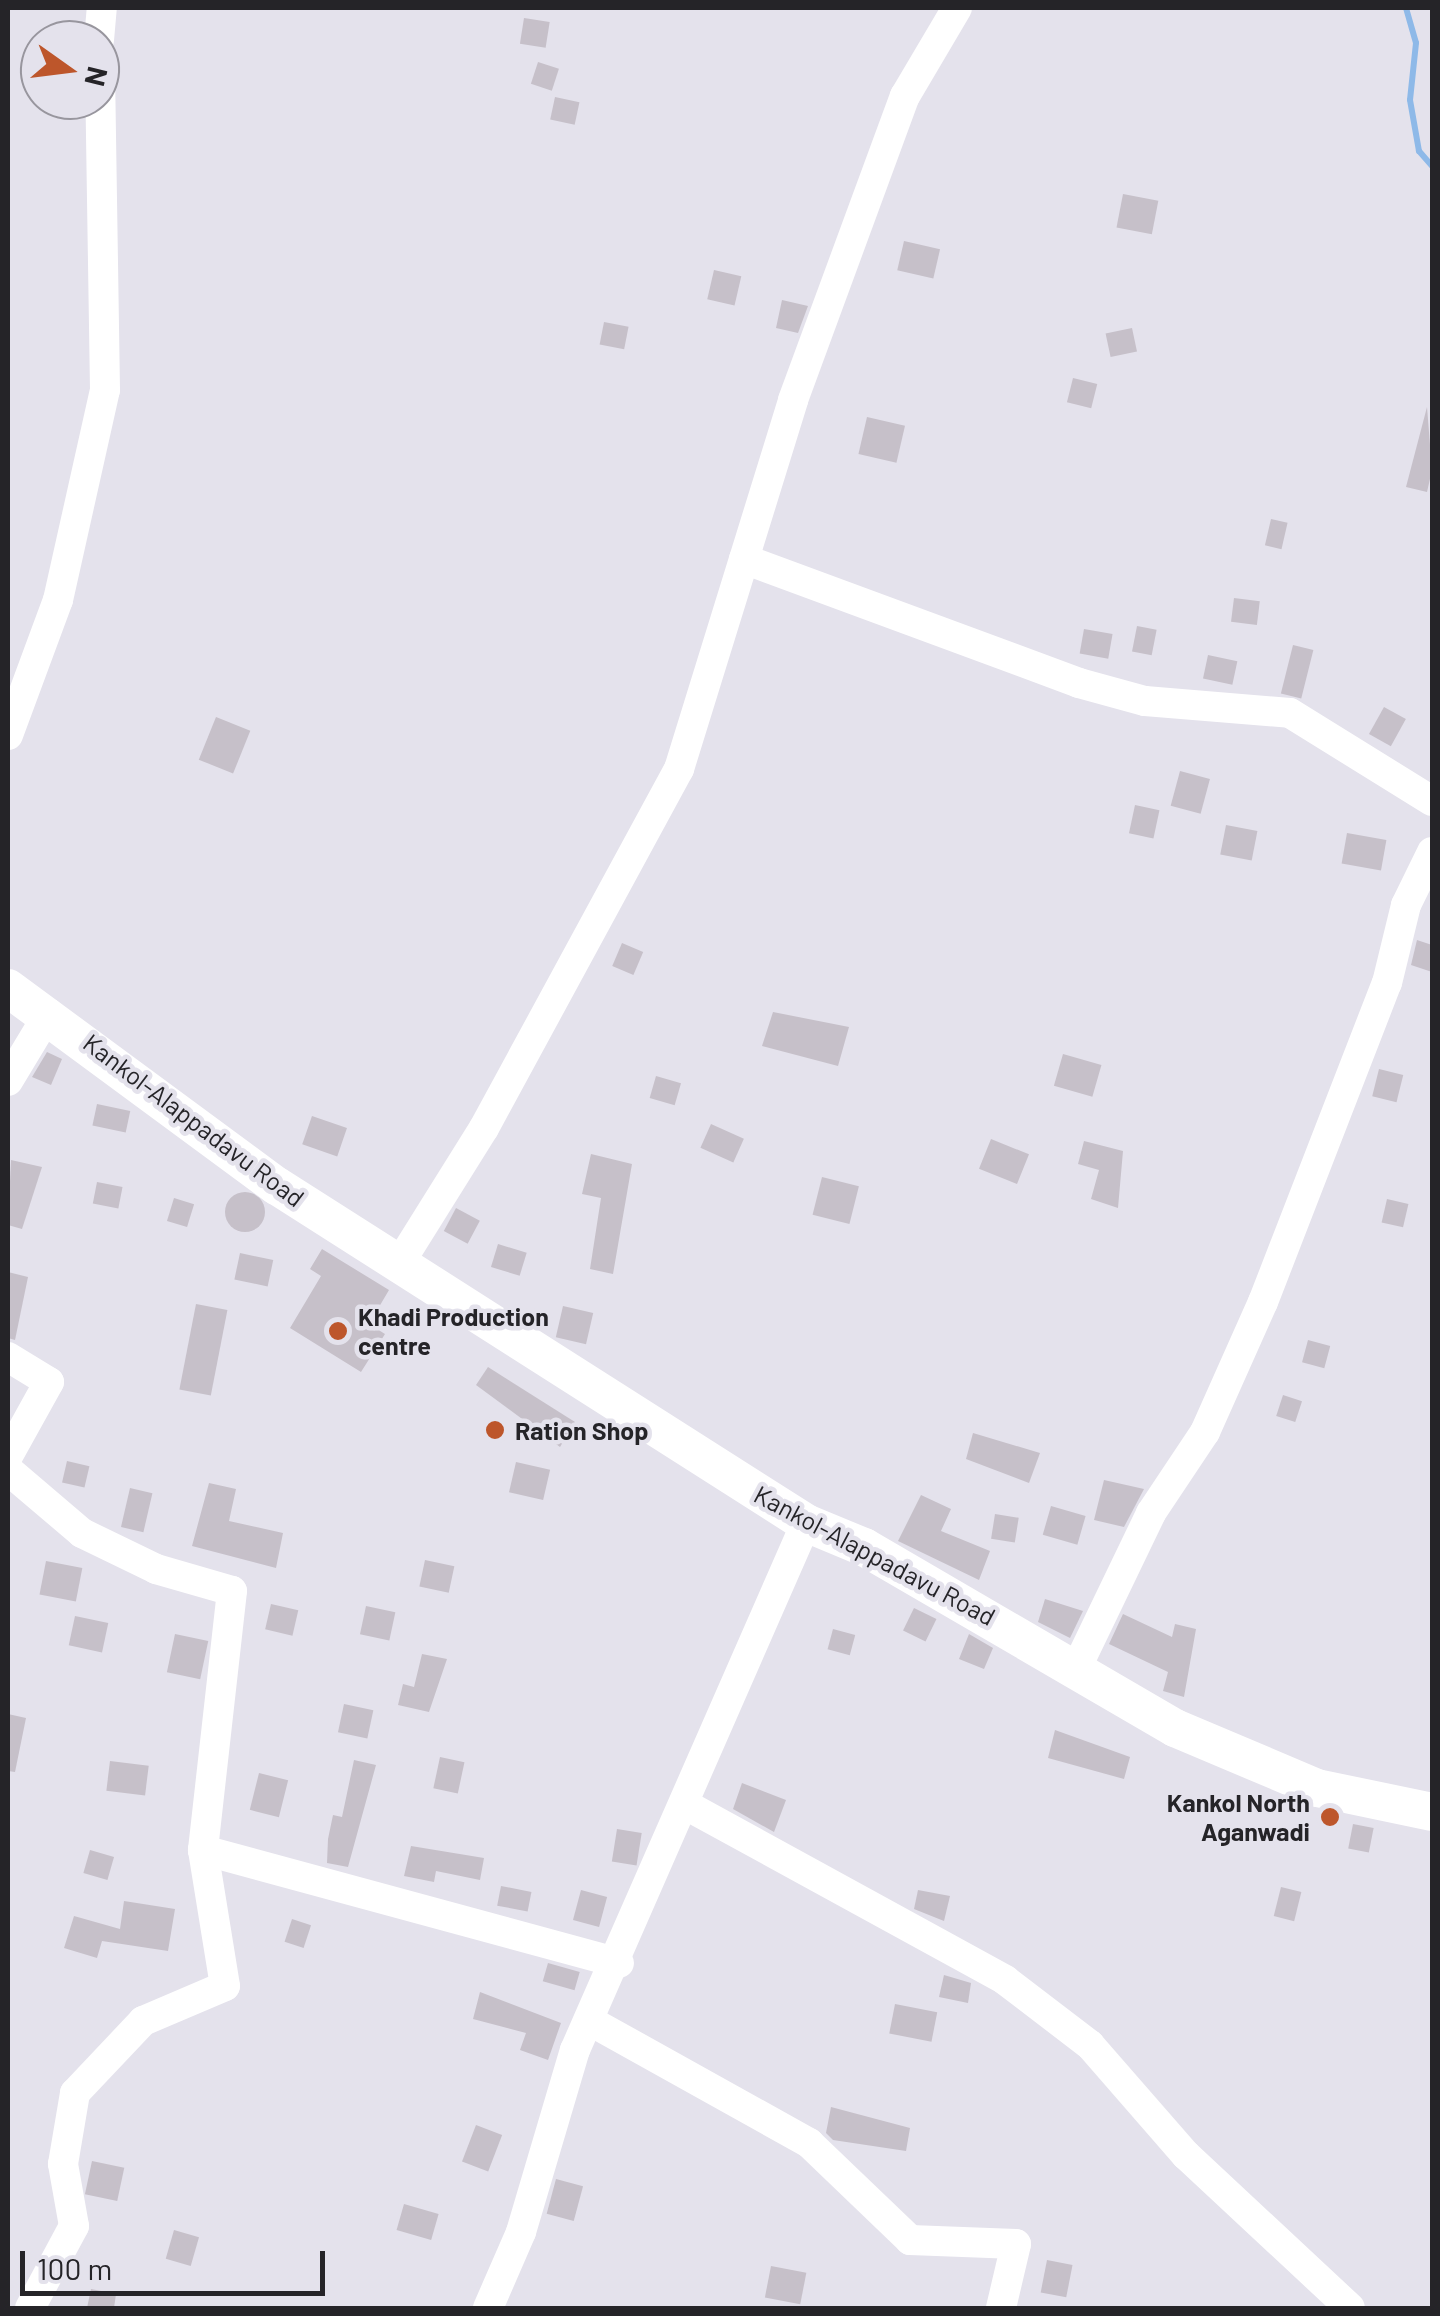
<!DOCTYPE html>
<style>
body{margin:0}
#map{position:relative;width:1440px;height:2316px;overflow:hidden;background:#e4e2ec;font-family:Barlow,sans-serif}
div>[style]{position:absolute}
.stream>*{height:6px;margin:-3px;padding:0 3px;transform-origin:3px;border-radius:3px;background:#8eb9e8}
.building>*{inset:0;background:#c6c0c9;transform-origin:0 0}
.round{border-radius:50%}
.minor>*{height:30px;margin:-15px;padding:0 15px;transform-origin:15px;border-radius:15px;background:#fff}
.major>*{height:38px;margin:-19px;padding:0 19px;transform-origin:19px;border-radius:19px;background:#fff}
.dots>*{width:28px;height:28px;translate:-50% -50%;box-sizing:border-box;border:5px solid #e4e2ec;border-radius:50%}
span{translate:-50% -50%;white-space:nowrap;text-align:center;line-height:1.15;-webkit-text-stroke:9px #e4e2ec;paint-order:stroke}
.street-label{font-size:25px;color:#252428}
.poi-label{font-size:25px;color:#252428;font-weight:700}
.left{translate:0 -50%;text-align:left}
.right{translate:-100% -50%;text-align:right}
.frame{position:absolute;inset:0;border:10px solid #252428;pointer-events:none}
.north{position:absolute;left:20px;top:20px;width:100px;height:100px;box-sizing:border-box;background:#e4e2ec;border:2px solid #98969e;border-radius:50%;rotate:104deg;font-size:28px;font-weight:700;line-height:40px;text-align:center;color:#252428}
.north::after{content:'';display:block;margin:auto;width:35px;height:45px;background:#bd562b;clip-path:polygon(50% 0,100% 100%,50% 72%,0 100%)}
.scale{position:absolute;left:20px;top:2251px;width:305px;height:45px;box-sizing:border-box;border:5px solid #252428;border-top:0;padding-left:12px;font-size:30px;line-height:35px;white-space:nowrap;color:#252428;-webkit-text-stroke:8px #e4e2ec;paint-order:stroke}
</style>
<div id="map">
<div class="stream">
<i style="left:1406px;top:8px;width:36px;rotate:74deg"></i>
<i style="left:1416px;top:43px;width:57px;rotate:96deg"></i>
<i style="left:1410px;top:100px;width:52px;rotate:80deg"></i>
<i style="left:1419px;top:151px;width:20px;rotate:49deg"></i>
</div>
<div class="building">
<i style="left:524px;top:18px;width:26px;height:26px;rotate:9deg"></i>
<i style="left:538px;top:62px;width:22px;height:23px;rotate:18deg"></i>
<i style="left:555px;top:97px;width:25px;height:23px;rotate:12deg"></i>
<i style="left:1123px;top:194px;width:36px;height:34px;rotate:11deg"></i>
<i style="left:904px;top:241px;width:37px;height:30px;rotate:13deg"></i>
<i style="left:714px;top:270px;width:28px;height:30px;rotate:13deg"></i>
<i style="clip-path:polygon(782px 300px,808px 306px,798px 333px,776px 328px)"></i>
<i style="left:604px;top:322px;width:25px;height:23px;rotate:11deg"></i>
<i style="left:1132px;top:328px;width:24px;height:27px;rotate:78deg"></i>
<i style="left:1073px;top:378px;width:25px;height:25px;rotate:14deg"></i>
<i style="clip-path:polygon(1427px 407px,1432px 470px,1427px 492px,1406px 487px)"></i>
<i style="left:867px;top:417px;width:39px;height:38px;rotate:13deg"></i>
<i style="left:1271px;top:519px;width:17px;height:27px;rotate:13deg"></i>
<i style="left:1234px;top:598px;width:26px;height:24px;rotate:7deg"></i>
<i style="left:1137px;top:626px;width:20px;height:26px;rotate:11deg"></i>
<i style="left:1084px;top:629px;width:29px;height:25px;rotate:10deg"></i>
<i style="left:1293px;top:645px;width:21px;height:50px;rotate:14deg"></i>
<i style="left:1208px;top:655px;width:30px;height:24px;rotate:12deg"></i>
<i style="left:1384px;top:707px;width:25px;height:31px;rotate:29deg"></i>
<i style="left:216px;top:717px;width:37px;height:46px;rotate:22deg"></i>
<i style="left:1180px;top:771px;width:31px;height:36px;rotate:15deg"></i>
<i style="left:1135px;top:805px;width:25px;height:29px;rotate:12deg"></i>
<i style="left:1226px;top:825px;width:32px;height:30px;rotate:11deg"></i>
<i style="left:1347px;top:833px;width:40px;height:31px;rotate:10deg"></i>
<i style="clip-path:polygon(1417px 940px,1432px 945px,1432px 972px,1411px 965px)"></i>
<i style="left:622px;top:943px;width:23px;height:25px;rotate:23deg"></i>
<i style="clip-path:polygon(773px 1012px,849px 1027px,838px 1066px,762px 1046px)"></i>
<i style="clip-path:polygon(47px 1052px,62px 1059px,51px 1085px,32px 1077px)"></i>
<i style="left:1063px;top:1054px;width:40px;height:33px;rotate:16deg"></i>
<i style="left:1379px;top:1069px;width:25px;height:28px;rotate:14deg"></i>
<i style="left:656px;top:1076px;width:26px;height:23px;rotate:16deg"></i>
<i style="left:97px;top:1104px;width:34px;height:22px;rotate:12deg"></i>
<i style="left:312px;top:1116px;width:37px;height:30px;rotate:19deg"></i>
<i style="left:711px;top:1124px;width:36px;height:26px;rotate:24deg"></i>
<i style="left:991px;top:1139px;width:41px;height:32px;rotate:22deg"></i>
<i style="clip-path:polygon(1084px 1141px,1123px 1151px,1118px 1208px,1091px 1199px,1099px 1170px,1078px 1164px)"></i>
<i style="clip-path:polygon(591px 1154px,632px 1164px,613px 1274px,590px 1269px,601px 1198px,582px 1194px)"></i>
<i style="clip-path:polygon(11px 1160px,42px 1167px,22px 1229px,8px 1225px)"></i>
<i style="left:822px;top:1177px;width:38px;height:39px;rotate:14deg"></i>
<i style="left:97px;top:1182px;width:26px;height:22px;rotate:11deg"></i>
<i class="round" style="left:225px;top:1192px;width:40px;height:40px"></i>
<i style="left:174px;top:1198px;width:21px;height:24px;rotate:17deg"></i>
<i style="left:1387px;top:1199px;width:22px;height:24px;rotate:13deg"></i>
<i style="left:456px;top:1208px;width:27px;height:26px;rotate:28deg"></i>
<i style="left:498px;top:1244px;width:30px;height:24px;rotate:17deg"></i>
<i style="clip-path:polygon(322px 1249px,389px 1290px,369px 1324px,385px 1334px,361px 1372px,290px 1328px,321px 1276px,310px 1269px)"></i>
<i style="left:240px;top:1253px;width:34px;height:27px;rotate:12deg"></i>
<i style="clip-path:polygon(8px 1272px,28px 1277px,15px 1340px,8px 1338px)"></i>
<i style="left:196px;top:1304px;width:32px;height:87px;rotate:11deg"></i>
<i style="left:563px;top:1306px;width:31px;height:32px;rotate:13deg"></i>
<i style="left:1308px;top:1340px;width:23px;height:23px;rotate:15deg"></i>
<i style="clip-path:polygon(488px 1367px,575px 1422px,560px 1447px,476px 1385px)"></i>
<i style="left:1283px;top:1395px;width:20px;height:22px;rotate:18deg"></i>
<i style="clip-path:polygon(973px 1433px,1040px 1453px,1029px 1483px,966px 1459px)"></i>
<i style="left:67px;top:1461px;width:23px;height:22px;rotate:13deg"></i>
<i style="left:516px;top:1462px;width:35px;height:31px;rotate:13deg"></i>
<i style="clip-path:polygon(1104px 1480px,1144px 1489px,1124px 1527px,1094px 1520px)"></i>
<i style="clip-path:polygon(209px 1483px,236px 1489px,229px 1521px,283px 1533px,276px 1568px,192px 1546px)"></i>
<i style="left:130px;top:1488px;width:23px;height:40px;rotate:13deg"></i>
<i style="clip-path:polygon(921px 1495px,951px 1509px,941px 1531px,990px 1551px,979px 1580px,898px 1541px)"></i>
<i style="left:1051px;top:1506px;width:36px;height:30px;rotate:16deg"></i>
<i style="left:995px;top:1514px;width:24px;height:25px;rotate:9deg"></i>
<i style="left:425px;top:1560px;width:30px;height:27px;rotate:12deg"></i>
<i style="left:46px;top:1561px;width:37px;height:34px;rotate:11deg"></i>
<i style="clip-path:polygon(1045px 1599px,1083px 1611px,1070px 1638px,1038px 1622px)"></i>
<i style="left:271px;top:1604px;width:28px;height:26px;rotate:13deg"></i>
<i style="left:366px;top:1606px;width:30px;height:29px;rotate:12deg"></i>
<i style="left:914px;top:1608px;width:25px;height:25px;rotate:26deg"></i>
<i style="clip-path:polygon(1123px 1614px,1172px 1637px,1175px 1624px,1196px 1629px,1184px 1697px,1163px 1691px,1168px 1672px,1109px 1644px)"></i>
<i style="left:75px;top:1616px;width:34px;height:30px;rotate:12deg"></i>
<i style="left:833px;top:1629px;width:23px;height:21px;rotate:15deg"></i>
<i style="left:175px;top:1634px;width:34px;height:39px;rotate:12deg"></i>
<i style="clip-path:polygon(969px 1634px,993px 1648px,984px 1669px,959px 1659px)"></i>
<i style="clip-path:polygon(422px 1654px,447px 1659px,429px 1712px,398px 1705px,403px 1684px,414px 1687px)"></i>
<i style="left:344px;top:1704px;width:30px;height:29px;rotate:12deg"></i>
<i style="clip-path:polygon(8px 1714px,26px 1718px,15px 1772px,8px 1771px)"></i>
<i style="clip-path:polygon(1055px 1730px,1130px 1757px,1124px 1779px,1048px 1758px)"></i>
<i style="left:440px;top:1757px;width:25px;height:32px;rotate:12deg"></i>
<i style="clip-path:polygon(354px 1760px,376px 1765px,348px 1867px,327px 1863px,328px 1839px,333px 1815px,342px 1817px)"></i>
<i style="left:110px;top:1761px;width:39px;height:30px;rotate:7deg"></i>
<i style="left:259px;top:1773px;width:30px;height:38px;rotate:14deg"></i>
<i style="clip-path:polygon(742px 1783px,786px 1800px,774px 1832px,733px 1809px)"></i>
<i style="left:1353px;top:1824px;width:21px;height:25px;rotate:11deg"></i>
<i style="left:617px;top:1829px;width:25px;height:33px;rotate:9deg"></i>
<i style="clip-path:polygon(411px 1846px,484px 1858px,480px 1880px,436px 1871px,434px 1882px,404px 1876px)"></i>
<i style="left:90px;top:1850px;width:25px;height:24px;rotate:16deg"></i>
<i style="left:501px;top:1886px;width:31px;height:20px;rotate:11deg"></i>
<i style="left:1281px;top:1887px;width:21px;height:30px;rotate:14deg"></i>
<i style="left:581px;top:1890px;width:27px;height:31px;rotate:15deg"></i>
<i style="clip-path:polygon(918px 1890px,950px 1896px,944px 1921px,914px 1909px)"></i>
<i style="clip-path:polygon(124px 1901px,175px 1909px,168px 1951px,102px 1941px,97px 1958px,64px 1948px,74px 1916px,120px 1929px)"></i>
<i style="left:292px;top:1919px;width:20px;height:24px;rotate:18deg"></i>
<i style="left:548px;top:1963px;width:33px;height:19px;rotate:16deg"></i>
<i style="clip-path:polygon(944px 1975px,971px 1983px,968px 2003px,939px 1997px)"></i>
<i style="clip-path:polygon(480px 1992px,561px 2023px,548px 2060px,520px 2050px,526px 2033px,473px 2019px)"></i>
<i style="left:895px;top:2004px;width:43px;height:30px;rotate:11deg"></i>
<i style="clip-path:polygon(831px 2107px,910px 2128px,906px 2151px,833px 2140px,826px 2133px)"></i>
<i style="left:476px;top:2125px;width:28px;height:39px;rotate:21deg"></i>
<i style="left:92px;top:2161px;width:33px;height:34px;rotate:12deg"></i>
<i style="left:556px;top:2179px;width:28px;height:36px;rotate:15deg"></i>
<i style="left:404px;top:2204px;width:36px;height:27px;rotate:16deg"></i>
<i style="left:174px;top:2230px;width:26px;height:30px;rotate:16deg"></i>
<i style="left:1047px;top:2260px;width:26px;height:33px;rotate:11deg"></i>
<i style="left:771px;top:2266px;width:36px;height:32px;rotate:11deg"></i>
<i style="clip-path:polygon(91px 2289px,116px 2294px,114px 2308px,87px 2308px)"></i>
</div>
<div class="minor">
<i style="left:99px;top:40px;width:32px;rotate:-85deg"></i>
<i style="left:744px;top:559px;width:357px;rotate:20.3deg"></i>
<i style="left:1079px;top:683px;width:68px;rotate:15.3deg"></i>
<i style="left:1145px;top:701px;width:145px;rotate:4.7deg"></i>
<i style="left:1290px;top:713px;width:167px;rotate:31.8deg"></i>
<i style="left:8px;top:735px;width:144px;rotate:-69.7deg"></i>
<i style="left:58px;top:600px;width:215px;rotate:-77.4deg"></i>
<i style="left:105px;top:390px;width:326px;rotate:-90.9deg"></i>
<i style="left:8px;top:1081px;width:79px;rotate:-58.9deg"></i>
<i style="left:399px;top:1264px;width:160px;rotate:-58deg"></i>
<i style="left:484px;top:1128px;width:409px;rotate:-61.5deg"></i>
<i style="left:679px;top:769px;width:386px;rotate:-72.8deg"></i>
<i style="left:793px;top:400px;width:324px;rotate:-69.8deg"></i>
<i style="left:905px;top:96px;width:102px;rotate:-59.4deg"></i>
<i style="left:8px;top:1357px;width:48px;rotate:31.4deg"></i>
<i style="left:49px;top:1382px;width:85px;rotate:119deg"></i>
<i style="left:8px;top:1470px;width:97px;rotate:40.4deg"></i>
<i style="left:82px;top:1533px;width:82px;rotate:25.9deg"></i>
<i style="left:156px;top:1569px;width:79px;rotate:16.1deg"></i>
<i style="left:232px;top:1591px;width:261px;rotate:96.4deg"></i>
<i style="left:203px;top:1850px;width:431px;rotate:15.2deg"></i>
<i style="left:1077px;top:1667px;width:171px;rotate:-64.3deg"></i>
<i style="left:1151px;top:1513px;width:97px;rotate:-56.3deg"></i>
<i style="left:1205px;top:1432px;width:142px;rotate:-66deg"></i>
<i style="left:1263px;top:1302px;width:342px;rotate:-68.8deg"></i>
<i style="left:1387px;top:983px;width:80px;rotate:-76.3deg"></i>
<i style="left:1406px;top:905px;width:59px;rotate:-63.9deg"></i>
<i style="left:686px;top:1805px;width:364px;rotate:28.7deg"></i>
<i style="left:1005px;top:1980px;width:107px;rotate:37.4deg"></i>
<i style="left:1090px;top:2045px;width:146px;rotate:48.9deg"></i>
<i style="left:1186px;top:2155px;width:224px;rotate:43deg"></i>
<i style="left:590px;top:2021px;width:251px;rotate:29.1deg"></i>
<i style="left:809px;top:2143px;width:140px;rotate:43.8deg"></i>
<i style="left:910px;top:2240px;width:106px;rotate:2.2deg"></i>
<i style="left:1016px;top:2244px;width:66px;rotate:103.2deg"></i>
<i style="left:30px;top:2308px;width:93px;rotate:-61.8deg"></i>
<i style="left:74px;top:2226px;width:63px;rotate:-100.1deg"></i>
<i style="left:63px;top:2164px;width:72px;rotate:-80.4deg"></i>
<i style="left:75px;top:2093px;width:99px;rotate:-46.6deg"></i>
<i style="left:143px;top:2021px;width:89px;rotate:-23.1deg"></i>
<i style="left:225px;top:1986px;width:138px;rotate:-99.2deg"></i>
<i style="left:488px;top:2308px;width:83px;rotate:-66.5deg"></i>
<i style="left:521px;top:2232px;width:190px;rotate:-73.5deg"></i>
<i style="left:575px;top:2050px;width:575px;rotate:-66.33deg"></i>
</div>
<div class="major">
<i style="left:8px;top:988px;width:334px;rotate:36.4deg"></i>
<i style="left:277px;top:1186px;width:627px;rotate:32.5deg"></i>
<i style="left:806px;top:1523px;width:63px;rotate:22.5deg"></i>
<i style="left:864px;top:1547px;width:360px;rotate:30.2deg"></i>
<i style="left:1175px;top:1728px;width:154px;rotate:22.9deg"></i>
<i style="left:1317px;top:1788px;width:117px;rotate:11.8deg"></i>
</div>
<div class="dots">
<i style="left:338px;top:1331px;background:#bd562b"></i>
<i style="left:495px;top:1430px;background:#bd562b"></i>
<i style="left:1330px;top:1817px;background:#bd562b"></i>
</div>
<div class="street-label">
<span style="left:194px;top:1120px;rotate:37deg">Kankol-Alappadavu Road</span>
<span style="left:875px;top:1555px;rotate:28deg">Kankol-Alappadavu Road</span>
</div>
<div class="poi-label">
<span class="left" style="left:358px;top:1331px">Khadi Production<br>centre</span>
<span class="left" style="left:515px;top:1430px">Ration Shop</span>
<span class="right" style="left:1310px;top:1817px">Kankol North<br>Aganwadi</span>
</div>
<div class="frame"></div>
<div class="north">N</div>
<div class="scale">100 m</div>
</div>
